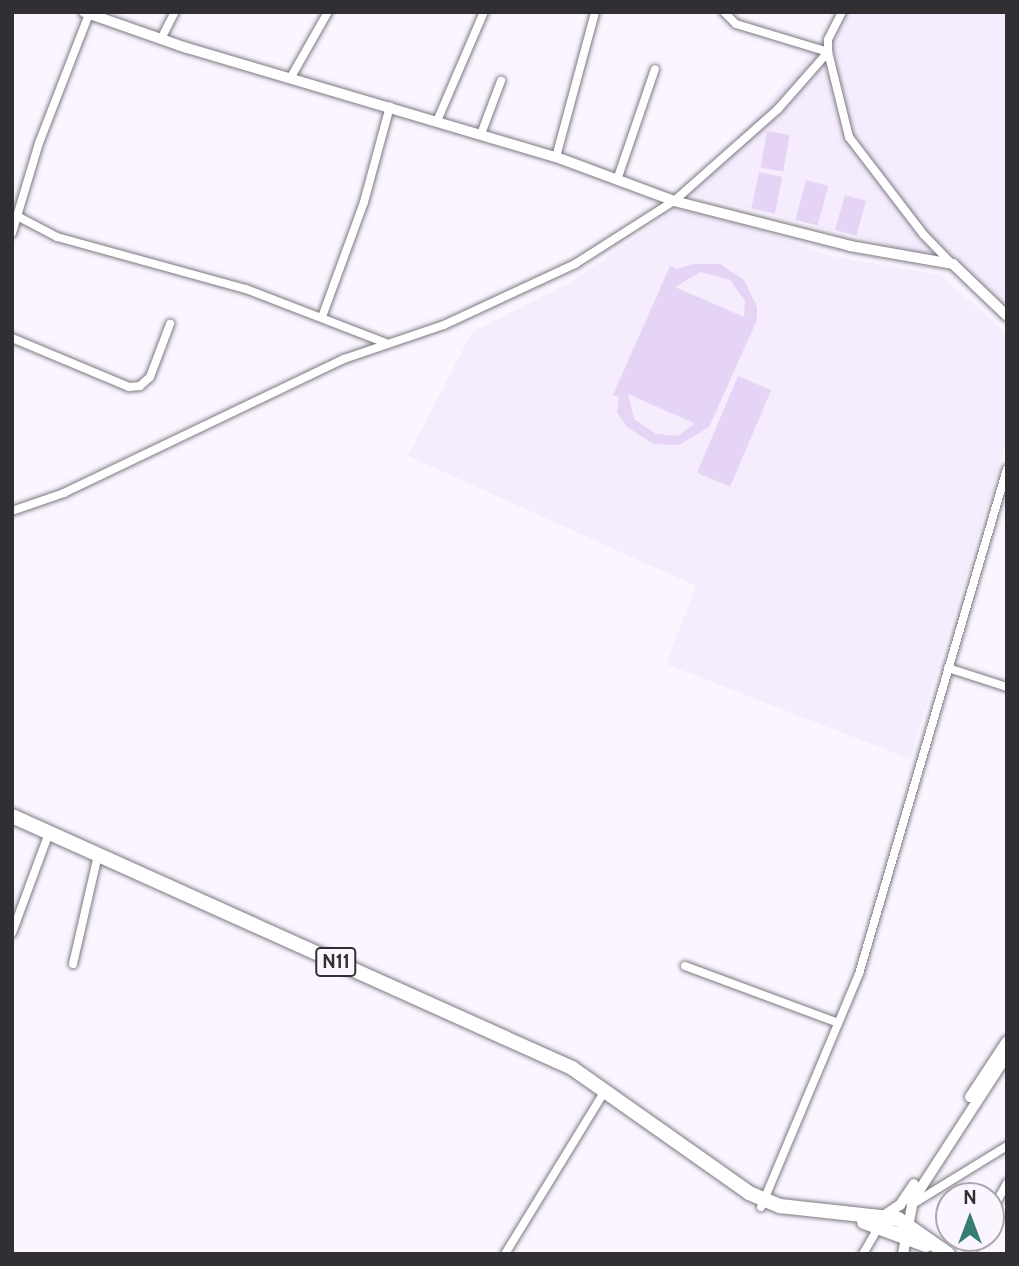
<!DOCTYPE html>
<style>
body{margin:0}
#map{position:relative;width:1019px;height:1266px;overflow:hidden;background:#faf5ff;font-family:Cabin,sans-serif}
div>[style]{position:absolute}
.built>*{inset:0;background:#f5ecfe}
.green>*{inset:0;background:#e5d4f6;transform-origin:0 0}
.roads{filter:drop-shadow(0 0 2px #7d7882) drop-shadow(0 0 2px #7d7882)}
.street>*{height:8px;margin:-4px;padding:0 4px;transform-origin:4px;border-radius:4px;background:#fff}
.secondary>*{height:10px;margin:-5px;padding:0 5px;transform-origin:5px;border-radius:5px;background:#fff}
.highway>*{height:14px;margin:-7px;padding:0 7px;transform-origin:7px;border-radius:7px;background:#fff}
span{translate:-50% -50%;white-space:nowrap;text-align:center;line-height:1.15;-webkit-text-stroke:5px #faf5ff;paint-order:stroke}
.shield-label span{padding:2px 5px;background:#faf5ff;border:2px solid;border-radius:5px;-webkit-text-stroke-width:0}
.shield-label{font-size:19px;color:#312f33;font-weight:700}
.frame{position:absolute;inset:0;border:14px solid #312f33;pointer-events:none}
.north{position:absolute;left:935px;top:1182px;width:70px;height:70px;box-sizing:border-box;background:#faf5ff;border:2px solid #aaa6ad;border-radius:50%;rotate:0deg;font-size:19px;font-weight:700;line-height:28px;text-align:center;color:#312f33}
.north::after{content:'';display:block;margin:auto;width:24px;height:32px;background:#367d74;clip-path:polygon(50% 0,100% 100%,50% 72%,0 100%)}
</style>
<div id="map">
<div class="built">
<i style="clip-path:polygon(844px 12px,1007px 12px,1007px 316px,941px 244px,923px 254px,691px 194px)"></i>
<i style="clip-path:polygon(676px 209px,747px 226px,831px 256px,940px 275px,1007px 334px,1007px 438px,910px 759px,666px 664px,696px 586px,408px 456px,472px 332px,573px 281px)"></i>
</div>
<div class="green">
<i style="left:767px;top:131px;width:23px;height:37px;rotate:10deg"></i>
<i style="left:759px;top:172px;width:24px;height:37px;rotate:12deg"></i>
<i style="left:806px;top:180px;width:23px;height:41px;rotate:15deg"></i>
<i style="left:845px;top:195px;width:22px;height:36px;rotate:16deg"></i>
<i style="clip-path:polygon(evenodd,693px 264px,720px 264px,744px 280px,757px 307px,757px 320px,709px 427px,679px 445px,654px 444px,627px 427px,617px 412px,619px 397px,613px 395px,670px 266px,677px 269px,693px 264px,700px 272px,730px 280px,745px 301px,744px 317px,675px 287px,700px 272px,693px 264px,628px 394px,694px 423px,694px 424px,678px 436px,656px 434px,634px 419px,628px 394px)"></i>
<i style="left:738px;top:376px;width:36px;height:105px;rotate:23deg"></i>
</div>
<div class="roads">
<div class="street">
<i style="left:724px;top:12px;width:17px;rotate:45deg"></i>
<i style="left:736px;top:24px;width:96px;rotate:16.9deg"></i>
<i style="left:842px;top:12px;width:31px;rotate:117deg"></i>
<i style="left:828px;top:40px;width:12px;rotate:90deg"></i>
<i style="left:828px;top:52px;width:88px;rotate:76.1deg"></i>
<i style="left:849px;top:137px;width:123px;rotate:52.6deg"></i>
<i style="left:924px;top:235px;width:40px;rotate:46deg"></i>
<i style="left:161px;top:39px;width:30px;rotate:-63deg"></i>
<i style="left:291px;top:77px;width:75px;rotate:-60.4deg"></i>
<i style="left:437px;top:121px;width:119px;rotate:-66.7deg"></i>
<i style="left:481px;top:134px;width:57px;rotate:-69.3deg"></i>
<i style="left:556px;top:157px;width:150px;rotate:-74.9deg"></i>
<i style="left:617px;top:180px;width:117px;rotate:-71.1deg"></i>
<i style="left:19px;top:217px;width:43px;rotate:27.8deg"></i>
<i style="left:57px;top:237px;width:196px;rotate:15.4deg"></i>
<i style="left:246px;top:289px;width:150px;rotate:21.1deg"></i>
<i style="left:12px;top:233px;width:94px;rotate:-73.3deg"></i>
<i style="left:39px;top:143px;width:138px;rotate:-68.8deg"></i>
<i style="left:322px;top:317px;width:122px;rotate:-69.9deg"></i>
<i style="left:364px;top:202px;width:99px;rotate:-74.8deg"></i>
<i style="left:12px;top:338px;width:127px;rotate:22.7deg"></i>
<i style="left:129px;top:387px;width:11px;rotate:-5deg"></i>
<i style="left:140px;top:386px;width:13px;rotate:-42deg"></i>
<i style="left:150px;top:377px;width:57px;rotate:-69.3deg"></i>
<i style="left:12px;top:511px;width:55px;rotate:-19.1deg"></i>
<i style="left:64px;top:493px;width:310px;rotate:-25.6deg"></i>
<i style="left:344px;top:359px;width:106px;rotate:-18.8deg"></i>
<i style="left:444px;top:325px;width:145px;rotate:-25deg"></i>
<i style="left:575px;top:264px;width:117px;rotate:-32.5deg"></i>
<i style="left:674px;top:201px;width:139px;rotate:-41.5deg"></i>
<i style="left:778px;top:109px;width:76px;rotate:-48.7deg"></i>
<i style="left:948px;top:668px;width:62px;rotate:17.9deg"></i>
<i style="left:12px;top:933px;width:107px;rotate:-69.7deg"></i>
<i style="left:73px;top:964px;width:112px;rotate:-77.1deg"></i>
<i style="left:685px;top:966px;width:163px;rotate:20.4deg"></i>
<i style="left:911px;top:1205px;width:113px;rotate:-31.6deg"></i>
<i style="left:761px;top:1207px;width:253px;rotate:-67.2deg"></i>
<i style="left:859px;top:974px;width:526px;rotate:-73.67deg"></i>
<i style="left:991px;top:1212px;width:33px;rotate:-61deg"></i>
<i style="left:505px;top:1254px;width:193px;rotate:-58.5deg"></i>
<i style="left:863px;top:1254px;width:32px;rotate:-60deg"></i>
<i style="left:970px;top:1254px;width:17px;rotate:-66deg"></i>
</div>
<div class="secondary">
<i style="left:84px;top:12px;width:109px;rotate:19.3deg"></i>
<i style="left:187px;top:48px;width:385px;rotate:16.5deg"></i>
<i style="left:556px;top:157px;width:126px;rotate:20.4deg"></i>
<i style="left:674px;top:201px;width:182px;rotate:14.3deg"></i>
<i style="left:850px;top:246px;width:105px;rotate:9.9deg"></i>
<i style="left:953px;top:264px;width:75px;rotate:43.9deg"></i>
<i style="left:970px;top:1097px;width:67px;rotate:-56.5deg"></i>
<i style="left:882px;top:1217px;width:22px;rotate:-34deg"></i>
<i style="left:900px;top:1205px;width:25px;rotate:-56deg"></i>
<i style="left:903px;top:1254px;width:55px;rotate:-79.5deg"></i>
<i style="left:913px;top:1200px;width:173px;rotate:-57deg"></i>
</div>
<div class="highway">
<i style="left:12px;top:816px;width:614px;rotate:24.23deg"></i>
<i style="left:572px;top:1068px;width:217px;rotate:35.2deg"></i>
<i style="left:749px;top:1193px;width:34px;rotate:23deg"></i>
<i style="left:780px;top:1206px;width:119px;rotate:6.3deg"></i>
<i style="left:898px;top:1219px;width:61px;rotate:35deg"></i>
<i style="left:864px;top:1222px;width:66px;rotate:20.4deg"></i>
</div>
</div>
<div class="shield-label">
<span style="left:336px;top:962px">N11</span>
</div>
<div class="frame"></div>
<div class="north">N</div>
</div>
